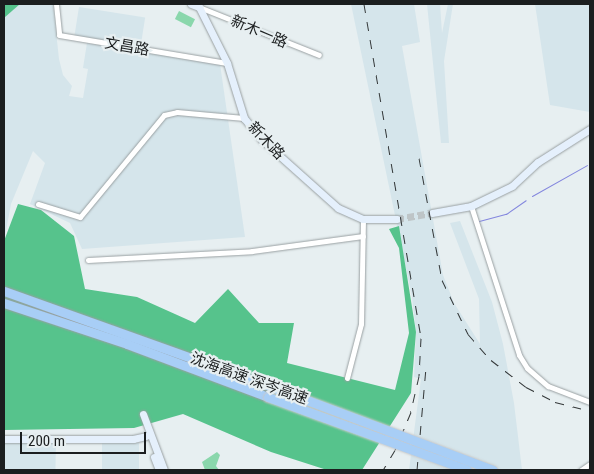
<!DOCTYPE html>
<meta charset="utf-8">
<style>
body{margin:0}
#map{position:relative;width:594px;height:474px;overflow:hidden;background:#e7eff1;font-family:"Roboto Condensed","Noto Sans SC",sans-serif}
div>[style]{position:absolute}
.built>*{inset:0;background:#d5e5eb;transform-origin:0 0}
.green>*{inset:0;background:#8ad7ac;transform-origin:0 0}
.forest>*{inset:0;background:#56c38c}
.stream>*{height:1px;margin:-0.5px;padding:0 0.5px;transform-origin:0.5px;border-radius:0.5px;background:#8386de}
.secondary-tunnel>*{height:7px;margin-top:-3.5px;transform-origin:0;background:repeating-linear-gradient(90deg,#bec5c7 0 7px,transparent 0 10.5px)}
.roads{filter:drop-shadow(0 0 1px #99a0a2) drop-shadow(0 0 1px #99a0a2)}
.street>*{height:5px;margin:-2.5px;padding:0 2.5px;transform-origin:2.5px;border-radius:2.5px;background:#fff}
.secondary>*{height:7px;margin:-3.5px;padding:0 3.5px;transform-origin:3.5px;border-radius:3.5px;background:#e5f0fc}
.highway>*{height:9px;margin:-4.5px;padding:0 4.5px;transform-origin:4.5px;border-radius:4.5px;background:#a8cef6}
.rail>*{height:1px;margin-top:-0.5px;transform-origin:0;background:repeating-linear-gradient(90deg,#323637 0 9px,transparent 0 18px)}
.bridges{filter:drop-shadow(0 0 1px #c8c9c9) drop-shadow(0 0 1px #c8c9c9)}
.highway-bridge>*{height:9px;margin:-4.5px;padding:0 4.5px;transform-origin:4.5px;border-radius:4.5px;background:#a8cef6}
span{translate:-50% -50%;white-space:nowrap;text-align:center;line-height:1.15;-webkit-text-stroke:4.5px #e7eff1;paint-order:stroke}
.street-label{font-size:15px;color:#1b1e1f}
.frame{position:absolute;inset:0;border:5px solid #1b1e1f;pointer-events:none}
.scale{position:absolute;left:20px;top:432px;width:126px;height:22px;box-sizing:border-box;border:2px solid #1b1e1f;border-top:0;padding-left:6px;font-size:15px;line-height:18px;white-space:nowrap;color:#1b1e1f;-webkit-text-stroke:4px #e7eff1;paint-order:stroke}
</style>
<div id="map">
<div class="built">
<i style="clip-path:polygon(20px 4px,53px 4px,59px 59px,63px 75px,72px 86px,69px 96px,83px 98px,88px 69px,83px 68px,87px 43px,220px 64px,245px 237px,82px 249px,70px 223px,30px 204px,45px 163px,33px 151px,11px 204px,4px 241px,4px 18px)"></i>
<i style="clip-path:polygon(351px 4px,414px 4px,420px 42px,402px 46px,443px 275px,454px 303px,480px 344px,479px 299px,450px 223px,460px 221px,492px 302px,503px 344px,514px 403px,522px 470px,409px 470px,421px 379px,414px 377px,416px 332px,412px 297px)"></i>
<i style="clip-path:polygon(427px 4px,440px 4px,442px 33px,448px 4px,453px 4px,444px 61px,449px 143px,441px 143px)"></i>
<i style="clip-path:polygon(535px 4px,590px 4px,590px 112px,550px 105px)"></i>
<i style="left:79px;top:7px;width:67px;height:29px;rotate:9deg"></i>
<i style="left:4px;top:439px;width:52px;height:31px;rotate:1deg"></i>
<i style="left:102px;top:443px;width:37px;height:27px"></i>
</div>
<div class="green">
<i style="left:179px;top:11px;width:18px;height:9px;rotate:27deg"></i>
<i style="clip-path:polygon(217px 452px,220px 455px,216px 466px,219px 470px,205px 470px,202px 462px)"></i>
</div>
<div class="forest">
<i style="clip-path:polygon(4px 4px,20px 4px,4px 18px)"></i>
<i style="clip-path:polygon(18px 204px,41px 210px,74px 236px,85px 289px,137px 297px,195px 323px,228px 289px,259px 323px,294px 323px,287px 363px,395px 390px,409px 333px,399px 248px,389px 229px,399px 226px,416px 332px,411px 393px,362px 470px,327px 470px,271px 452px,183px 414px,134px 428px,4px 430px,4px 241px)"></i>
</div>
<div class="stream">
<i style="left:532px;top:196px;width:63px;rotate:-29.4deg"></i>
<i style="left:479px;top:221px;width:28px;rotate:-15deg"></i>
<i style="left:506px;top:214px;width:24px;rotate:-35deg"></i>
</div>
<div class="secondary-tunnel">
<i style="left:397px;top:219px;width:36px;rotate:-10deg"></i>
</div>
<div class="roads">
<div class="street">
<i style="left:56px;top:4px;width:31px;rotate:84deg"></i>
<i style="left:59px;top:35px;width:170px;rotate:9.5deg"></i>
<i style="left:199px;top:7px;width:129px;rotate:21.8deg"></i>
<i style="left:38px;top:204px;width:44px;rotate:17.2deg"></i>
<i style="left:80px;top:217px;width:132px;rotate:-50.5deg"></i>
<i style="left:164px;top:115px;width:13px;rotate:-13deg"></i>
<i style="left:177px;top:112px;width:67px;rotate:5.1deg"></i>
<i style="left:471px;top:206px;width:157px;rotate:72.1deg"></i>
<i style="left:519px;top:355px;width:15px;rotate:58deg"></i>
<i style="left:527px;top:368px;width:28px;rotate:41deg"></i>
<i style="left:548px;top:386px;width:45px;rotate:20.9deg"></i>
<i style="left:88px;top:260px;width:164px;rotate:-3.1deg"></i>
<i style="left:252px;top:251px;width:112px;rotate:-7.7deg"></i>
<i style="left:347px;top:378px;width:56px;rotate:-75.5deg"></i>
<i style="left:361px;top:324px;width:105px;rotate:-88.9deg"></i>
<i style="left:581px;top:470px;width:11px;rotate:-34deg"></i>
</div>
<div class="secondary">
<i style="left:191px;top:4px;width:9px;rotate:21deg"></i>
<i style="left:199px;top:7px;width:63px;rotate:63.4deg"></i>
<i style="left:227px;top:63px;width:58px;rotate:72.8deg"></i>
<i style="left:244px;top:118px;width:28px;rotate:51deg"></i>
<i style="left:262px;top:140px;width:102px;rotate:41.8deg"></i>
<i style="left:338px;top:208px;width:27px;rotate:24deg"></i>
<i style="left:363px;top:219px;width:34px"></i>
<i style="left:432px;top:213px;width:40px;rotate:-10deg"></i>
<i style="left:471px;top:206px;width:46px;rotate:-26deg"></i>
<i style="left:512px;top:186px;width:35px;rotate:-43deg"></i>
<i style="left:538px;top:162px;width:62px;rotate:-32.4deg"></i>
<i style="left:143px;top:414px;width:60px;rotate:69.4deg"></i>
<i style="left:4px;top:439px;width:129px"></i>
<i style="left:133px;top:439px;width:13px;rotate:-13deg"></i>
<i style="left:154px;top:457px;width:14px;rotate:69deg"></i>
</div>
<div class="highway">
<i style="left:4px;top:291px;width:285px;rotate:19.7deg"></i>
<i style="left:4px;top:303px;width:130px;rotate:18.4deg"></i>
<i style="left:127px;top:344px;width:151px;rotate:20.6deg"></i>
</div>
</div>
<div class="rail">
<i style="left:364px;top:4px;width:339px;rotate:80.3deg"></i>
<i style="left:421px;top:338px;width:38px;rotate:93deg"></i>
<i style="left:419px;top:376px;width:37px;rotate:103deg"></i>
<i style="left:411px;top:412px;width:41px;rotate:112.8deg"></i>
<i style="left:395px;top:450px;width:23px;rotate:121deg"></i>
<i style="left:419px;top:158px;width:124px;rotate:79.3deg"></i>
<i style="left:442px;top:280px;width:60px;rotate:64.3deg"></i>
<i style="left:468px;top:334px;width:35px;rotate:49deg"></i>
<i style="left:491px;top:360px;width:44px;rotate:37.6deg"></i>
<i style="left:526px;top:387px;width:33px;rotate:27deg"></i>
<i style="left:555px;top:402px;width:36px;rotate:14deg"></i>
<i style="left:417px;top:470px;width:102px;rotate:-85deg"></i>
</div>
<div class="bridges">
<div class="highway-bridge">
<i style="left:272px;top:387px;width:236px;rotate:20.6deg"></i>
<i style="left:268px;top:397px;width:212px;rotate:20.1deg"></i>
</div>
</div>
<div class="street-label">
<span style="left:259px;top:32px;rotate:23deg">新木一路</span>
<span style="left:127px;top:47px;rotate:10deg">文昌路</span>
<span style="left:266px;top:141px;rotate:46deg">新木路</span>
<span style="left:249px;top:379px;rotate:20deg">沈海高速 深岑高速</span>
</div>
<div class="frame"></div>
<div class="scale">200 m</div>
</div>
